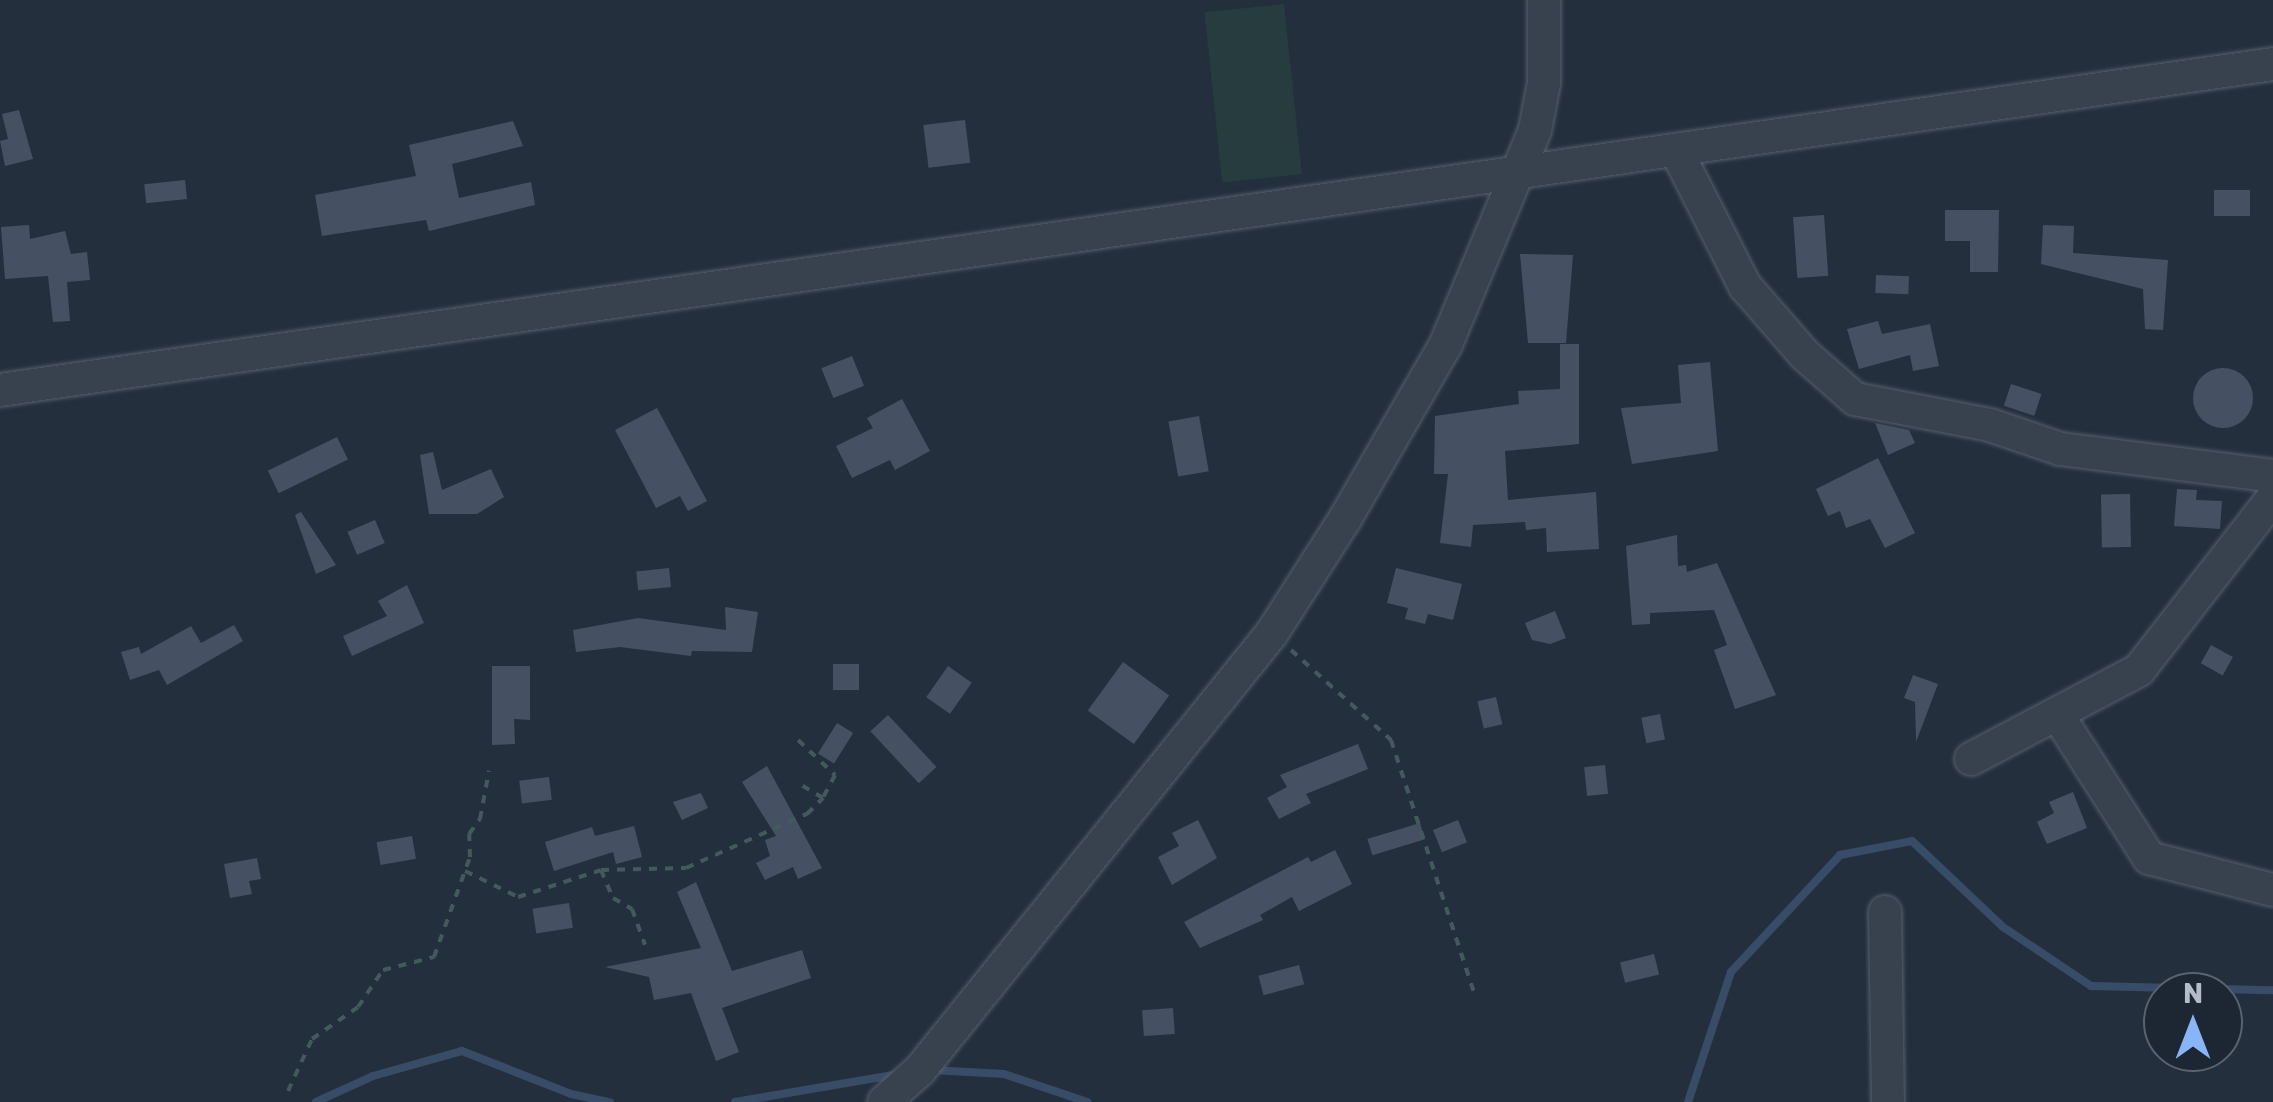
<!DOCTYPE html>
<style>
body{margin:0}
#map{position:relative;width:2273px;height:1102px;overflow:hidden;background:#242f3e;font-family:Rubik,sans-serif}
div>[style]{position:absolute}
.green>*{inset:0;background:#263c3f;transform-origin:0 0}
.stream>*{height:8px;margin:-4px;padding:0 4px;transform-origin:4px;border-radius:4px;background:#394c67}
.building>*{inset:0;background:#455162;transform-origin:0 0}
.round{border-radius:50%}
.path>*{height:4px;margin-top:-2px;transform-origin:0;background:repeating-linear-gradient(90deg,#44595c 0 8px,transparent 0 16px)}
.roads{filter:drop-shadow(0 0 2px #565f6c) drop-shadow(0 0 2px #565f6c)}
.minor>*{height:32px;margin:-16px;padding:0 16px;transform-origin:16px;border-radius:16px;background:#38414e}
span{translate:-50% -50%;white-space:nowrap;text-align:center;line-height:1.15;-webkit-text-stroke:8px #1d2633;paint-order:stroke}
.north{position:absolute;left:2143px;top:972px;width:100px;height:100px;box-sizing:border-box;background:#1d2633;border:2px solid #59626f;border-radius:50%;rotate:0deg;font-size:28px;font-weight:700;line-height:40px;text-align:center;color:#b4bcc9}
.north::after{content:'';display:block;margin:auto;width:35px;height:45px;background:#8ab4f8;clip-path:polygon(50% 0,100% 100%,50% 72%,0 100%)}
</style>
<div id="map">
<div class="green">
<i style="left:1284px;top:4px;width:171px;height:80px;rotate:84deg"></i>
</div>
<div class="stream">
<i style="left:932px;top:1070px;width:72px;rotate:3.2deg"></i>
<i style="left:1004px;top:1074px;width:88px;rotate:18.6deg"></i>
<i style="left:316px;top:1102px;width:63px;rotate:-24.5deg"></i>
<i style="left:373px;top:1076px;width:92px;rotate:-15.7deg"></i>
<i style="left:462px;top:1051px;width:117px;rotate:21.5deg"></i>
<i style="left:571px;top:1094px;width:40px;rotate:12deg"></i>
<i style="left:735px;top:1102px;width:165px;rotate:-9.7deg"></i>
<i style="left:1688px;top:1102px;width:137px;rotate:-71.7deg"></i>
<i style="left:1731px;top:972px;width:160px;rotate:-47deg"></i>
<i style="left:1840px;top:855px;width:73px;rotate:-11deg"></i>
<i style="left:1912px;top:841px;width:125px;rotate:43.4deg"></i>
<i style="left:2003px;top:927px;width:106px;rotate:33.8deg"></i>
<i style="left:2091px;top:986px;width:182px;rotate:1.3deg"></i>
</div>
<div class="building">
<i style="clip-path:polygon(19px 110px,33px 159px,5px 166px,0 141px,8px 139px,2px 114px)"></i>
<i style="left:965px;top:120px;width:43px;height:42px;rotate:83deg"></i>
<i style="clip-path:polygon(513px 121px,523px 146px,452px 164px,459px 198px,531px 182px,535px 205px,429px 231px,426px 220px,322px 236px,315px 195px,416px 176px,409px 145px)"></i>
<i style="left:185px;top:180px;width:19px;height:41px;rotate:84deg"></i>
<i style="left:2214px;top:190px;width:36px;height:26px"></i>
<i style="clip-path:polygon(1945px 210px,1999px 210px,1998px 272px,1970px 272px,1970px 241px,1945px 241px)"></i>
<i style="left:1824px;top:215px;width:61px;height:31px;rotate:86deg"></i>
<i style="clip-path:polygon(29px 225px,30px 239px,65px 231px,71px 254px,87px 252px,90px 280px,67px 282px,70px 321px,53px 322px,48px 276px,5px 279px,1px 227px)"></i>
<i style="clip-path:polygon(2043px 225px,2074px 226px,2073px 253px,2168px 260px,2163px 330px,2145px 329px,2143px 289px,2041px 264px)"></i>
<i style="clip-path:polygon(1520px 254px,1573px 255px,1566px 343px,1528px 343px)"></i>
<i style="left:1876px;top:275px;width:33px;height:18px;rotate:2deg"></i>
<i style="clip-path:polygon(1878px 321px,1882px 334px,1930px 324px,1939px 366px,1913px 371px,1910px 355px,1859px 369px,1847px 329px)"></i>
<i style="clip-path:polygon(1560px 344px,1579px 344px,1579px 444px,1505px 451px,1508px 500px,1596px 492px,1599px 549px,1547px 552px,1546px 528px,1526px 530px,1525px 522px,1473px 525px,1471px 547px,1440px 543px,1448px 474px,1434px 474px,1435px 416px,1519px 404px,1518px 391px,1560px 389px)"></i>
<i style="left:852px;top:356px;width:32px;height:33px;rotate:68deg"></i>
<i style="clip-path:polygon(1710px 362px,1718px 451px,1632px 464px,1621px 408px,1681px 403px,1678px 365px)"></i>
<i class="round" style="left:2193px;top:368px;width:60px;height:60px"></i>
<i style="left:2011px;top:384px;width:32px;height:23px;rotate:18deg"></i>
<i style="clip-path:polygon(902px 399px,930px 451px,895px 470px,890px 460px,852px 478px,836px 446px,873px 428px,867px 418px)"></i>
<i style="clip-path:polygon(657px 408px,707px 501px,688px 511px,680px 496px,656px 508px,615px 430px)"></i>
<i style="left:1199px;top:416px;width:56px;height:31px;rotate:80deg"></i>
<i style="clip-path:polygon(1875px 423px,1909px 430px,1915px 443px,1888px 455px)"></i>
<i style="left:337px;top:437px;width:25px;height:77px;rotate:64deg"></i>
<i style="clip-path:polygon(433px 452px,442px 490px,491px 469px,504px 497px,477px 514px,429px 514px,420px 455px)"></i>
<i style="clip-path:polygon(1878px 458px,1915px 533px,1885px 548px,1870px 519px,1846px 528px,1840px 511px,1828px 516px,1816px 489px)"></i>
<i style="clip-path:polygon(2177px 489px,2197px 490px,2196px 500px,2222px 501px,2220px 529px,2174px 526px)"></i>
<i style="left:2130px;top:494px;width:53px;height:29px;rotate:89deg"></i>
<i style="clip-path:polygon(301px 512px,336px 565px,316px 574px,295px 515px)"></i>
<i style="left:375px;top:520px;width:25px;height:30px;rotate:67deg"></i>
<i style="clip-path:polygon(1677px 535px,1678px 566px,1686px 565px,1687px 572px,1717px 563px,1776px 695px,1735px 709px,1714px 650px,1727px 645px,1714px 610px,1650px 613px,1650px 624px,1632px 625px,1626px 546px)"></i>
<i style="left:669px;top:568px;width:19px;height:33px;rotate:84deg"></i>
<i style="clip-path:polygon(1396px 568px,1462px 584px,1453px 620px,1428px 614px,1425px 624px,1405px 619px,1408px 608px,1387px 603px)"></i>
<i style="clip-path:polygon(407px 585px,424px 623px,352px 656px,343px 636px,387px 616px,378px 601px)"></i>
<i style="clip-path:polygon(725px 607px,758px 612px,752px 652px,692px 651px,691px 656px,620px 647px,576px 652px,573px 630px,638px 618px,726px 630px)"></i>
<i style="clip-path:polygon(1555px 611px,1566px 638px,1550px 644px,1532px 640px,1525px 623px)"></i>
<i style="clip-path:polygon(234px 625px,243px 641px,167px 685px,159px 670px,130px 680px,121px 652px,139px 647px,141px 654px,191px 626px,201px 643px)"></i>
<i style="left:2211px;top:645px;width:25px;height:21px;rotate:29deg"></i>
<i style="left:1123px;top:662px;width:57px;height:60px;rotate:36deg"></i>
<i style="left:833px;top:664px;width:26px;height:26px"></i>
<i style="clip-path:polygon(492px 666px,530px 666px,530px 720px,514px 719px,515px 744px,492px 745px)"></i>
<i style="left:948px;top:666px;width:29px;height:38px;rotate:35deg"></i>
<i style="clip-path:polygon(1913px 675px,1938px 684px,1916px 742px,1915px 702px,1904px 698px)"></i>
<i style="left:1496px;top:697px;width:28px;height:19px;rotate:77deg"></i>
<i style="left:1660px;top:714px;width:26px;height:19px;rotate:79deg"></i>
<i style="left:888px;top:715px;width:71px;height:24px;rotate:47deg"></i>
<i style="left:837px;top:723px;width:19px;height:36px;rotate:32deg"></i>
<i style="clip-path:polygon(1358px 744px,1368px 769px,1306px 794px,1311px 803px,1279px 819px,1267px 798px,1287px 787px,1280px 775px)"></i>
<i style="left:1605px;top:765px;width:29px;height:21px;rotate:84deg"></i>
<i style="clip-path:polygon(767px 766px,822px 868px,798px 879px,793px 867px,765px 880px,756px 863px,770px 856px,765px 840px,776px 836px,742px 782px)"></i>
<i style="left:549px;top:777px;width:23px;height:30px;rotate:83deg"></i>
<i style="clip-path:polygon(2073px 792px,2087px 828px,2047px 844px,2037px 822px,2054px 813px,2049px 802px)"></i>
<i style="clip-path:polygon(701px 793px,708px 808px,682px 820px,673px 802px)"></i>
<i style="clip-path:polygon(1198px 820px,1217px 858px,1172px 885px,1158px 857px,1179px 846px,1172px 833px)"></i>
<i style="left:1458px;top:820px;width:24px;height:27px;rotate:68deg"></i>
<i style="left:1420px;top:823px;width:17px;height:55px;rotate:73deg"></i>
<i style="clip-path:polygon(634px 826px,642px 857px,616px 864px,613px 852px,554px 871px,545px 842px,592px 827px,595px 836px)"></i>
<i style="left:412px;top:836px;width:23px;height:36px;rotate:80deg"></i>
<i style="clip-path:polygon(1335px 850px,1352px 884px,1299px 911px,1292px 897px,1260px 915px,1263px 920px,1200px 948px,1184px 922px,1308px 857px,1311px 862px)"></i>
<i style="clip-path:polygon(257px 858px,261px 879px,249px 881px,252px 894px,230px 898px,224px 864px)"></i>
<i style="clip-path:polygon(696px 882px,732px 971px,802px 950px,811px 978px,722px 1008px,739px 1052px,716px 1061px,691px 993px,654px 1000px,649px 977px,605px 967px,701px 948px,677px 892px)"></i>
<i style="left:569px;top:903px;width:25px;height:37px;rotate:81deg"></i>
<i style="left:1654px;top:954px;width:21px;height:35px;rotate:76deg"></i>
<i style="left:1299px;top:965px;width:20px;height:42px;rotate:75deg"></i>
<i style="left:1173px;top:1008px;width:26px;height:31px;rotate:86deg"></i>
</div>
<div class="path">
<i style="left:1291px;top:650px;width:135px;rotate:42deg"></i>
<i style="left:1391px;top:740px;width:269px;rotate:71.8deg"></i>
<i style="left:798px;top:740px;width:51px;rotate:43.4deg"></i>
<i style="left:835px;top:775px;width:26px;rotate:118deg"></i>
<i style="left:601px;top:870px;width:30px;rotate:67deg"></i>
<i style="left:613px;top:898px;width:22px;rotate:30deg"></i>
<i style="left:632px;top:909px;width:38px;rotate:70deg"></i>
<i style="left:465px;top:871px;width:59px;rotate:26.1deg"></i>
<i style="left:518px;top:897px;width:87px;rotate:-18deg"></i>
<i style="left:601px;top:870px;width:85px;rotate:-1.3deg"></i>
<i style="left:686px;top:868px;width:133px;rotate:-24.1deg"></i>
<i style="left:807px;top:814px;width:23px;rotate:-45deg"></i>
<i style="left:823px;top:798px;width:27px;rotate:-149deg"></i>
<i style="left:288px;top:1091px;width:57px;rotate:-65.2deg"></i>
<i style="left:312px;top:1039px;width:56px;rotate:-34.8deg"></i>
<i style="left:358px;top:1007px;width:45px;rotate:-56deg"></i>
<i style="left:383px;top:970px;width:53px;rotate:-14.3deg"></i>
<i style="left:434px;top:957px;width:106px;rotate:-70.2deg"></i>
<i style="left:470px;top:857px;width:23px;rotate:-92deg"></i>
<i style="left:469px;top:834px;width:19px;rotate:-54deg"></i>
<i style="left:480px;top:819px;width:49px;rotate:-79.4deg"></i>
</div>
<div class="roads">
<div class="minor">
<i style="left:1676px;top:150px;width:153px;rotate:63.1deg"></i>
<i style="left:1745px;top:286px;width:91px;rotate:49deg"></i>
<i style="left:1805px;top:355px;width:67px;rotate:41.3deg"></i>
<i style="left:1855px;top:399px;width:137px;rotate:10.9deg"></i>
<i style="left:1990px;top:425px;width:74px;rotate:18.9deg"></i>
<i style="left:2060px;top:449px;width:215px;rotate:7.2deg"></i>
<i style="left:0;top:390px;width:2296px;rotate:-8.16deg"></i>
<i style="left:2057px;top:714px;width:171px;rotate:57.4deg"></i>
<i style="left:2149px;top:858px;width:128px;rotate:14.5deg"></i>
<i style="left:1971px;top:759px;width:190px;rotate:-27.9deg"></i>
<i style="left:2139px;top:670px;width:218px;rotate:-52.1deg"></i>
<i style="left:1885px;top:912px;width:190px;rotate:89.1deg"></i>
<i style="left:884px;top:1102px;width:48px;rotate:-41.6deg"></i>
<i style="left:920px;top:1070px;width:561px;rotate:-51.15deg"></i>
<i style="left:1272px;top:633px;width:135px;rotate:-57.4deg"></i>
<i style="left:1345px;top:519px;width:202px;rotate:-60deg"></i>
<i style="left:1446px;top:344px;width:232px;rotate:-67.4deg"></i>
<i style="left:1535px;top:130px;width:48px;rotate:-79.2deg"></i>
<i style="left:1544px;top:83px;width:83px;rotate:-90deg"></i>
</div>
</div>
<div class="north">N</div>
</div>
